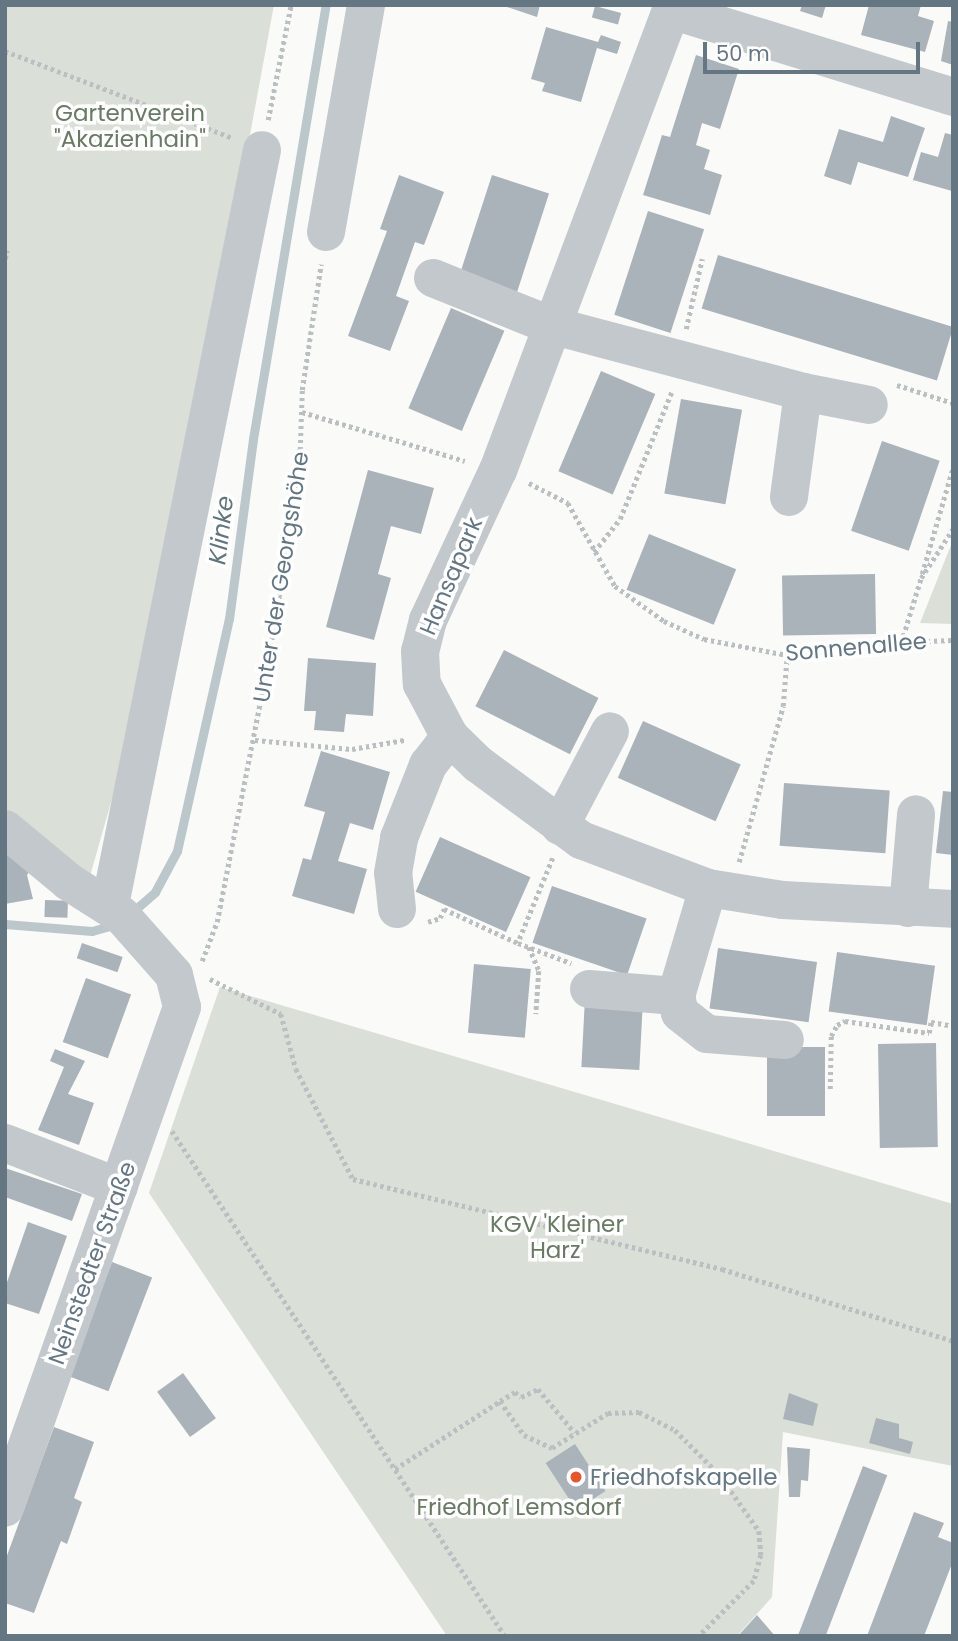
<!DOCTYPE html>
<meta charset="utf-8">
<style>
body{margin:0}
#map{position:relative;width:958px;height:1641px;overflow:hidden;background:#fafaf8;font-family:Poppins,sans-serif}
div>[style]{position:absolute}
.green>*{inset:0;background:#dadfd7}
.stream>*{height:9px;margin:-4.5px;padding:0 4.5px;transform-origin:4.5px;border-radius:4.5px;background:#bbc7cb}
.building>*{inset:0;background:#aab3b9;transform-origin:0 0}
.path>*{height:4.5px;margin-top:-2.25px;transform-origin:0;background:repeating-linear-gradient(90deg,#bbbfc2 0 3.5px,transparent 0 7px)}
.minor>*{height:38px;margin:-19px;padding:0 19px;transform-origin:19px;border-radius:19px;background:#c3c8cc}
.dots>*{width:19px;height:19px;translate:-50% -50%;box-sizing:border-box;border:4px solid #fff;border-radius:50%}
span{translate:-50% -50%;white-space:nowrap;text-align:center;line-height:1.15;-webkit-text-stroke:7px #fff;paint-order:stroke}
.park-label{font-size:23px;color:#687a64}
.street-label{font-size:23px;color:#657683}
.poi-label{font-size:23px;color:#657683}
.left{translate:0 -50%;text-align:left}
.water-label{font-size:24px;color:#60757c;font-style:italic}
.frame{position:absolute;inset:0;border:7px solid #657683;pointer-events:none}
.scale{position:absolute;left:703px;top:42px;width:217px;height:32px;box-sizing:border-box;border:4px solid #657683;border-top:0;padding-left:9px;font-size:21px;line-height:24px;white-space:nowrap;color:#657683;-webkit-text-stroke:5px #fff;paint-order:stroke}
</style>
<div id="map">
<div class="green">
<i style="clip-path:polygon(5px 5px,274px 5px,155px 648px,90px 876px,5px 808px)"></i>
<i style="clip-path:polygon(953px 540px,953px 624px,920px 623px)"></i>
<i style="clip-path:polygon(220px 987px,953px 1204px,953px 1466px,783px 1432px,772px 1597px,737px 1636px,447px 1636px,149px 1193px)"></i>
</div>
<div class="stream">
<i style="left:130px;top:914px;width:33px;rotate:-41deg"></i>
<i style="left:155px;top:892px;width:47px;rotate:-61.8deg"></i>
<i style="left:177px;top:851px;width:238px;rotate:-77.4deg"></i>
<i style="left:229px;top:619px;width:182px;rotate:-82.4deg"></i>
<i style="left:253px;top:439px;width:440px;rotate:-80.5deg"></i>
<i style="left:5px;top:924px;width:87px;rotate:4.6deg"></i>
<i style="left:92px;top:931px;width:25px;rotate:-16deg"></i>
</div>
<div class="building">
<i style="clip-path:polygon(501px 5px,540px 5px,537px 17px)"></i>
<i style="clip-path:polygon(802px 5px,826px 5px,822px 18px,800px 11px)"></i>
<i style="clip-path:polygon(869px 5px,921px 5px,918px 16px,934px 21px,925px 52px,861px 35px)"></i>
<i style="left:595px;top:6px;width:27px;height:12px;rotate:15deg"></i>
<i style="clip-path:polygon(948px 21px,953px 22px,953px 65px,941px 61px)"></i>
<i style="clip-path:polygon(546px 27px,598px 42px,601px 35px,621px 42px,617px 54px,597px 48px,581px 102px,542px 91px,545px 83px,531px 79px)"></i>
<i style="clip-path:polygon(696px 55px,739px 69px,720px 129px,702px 123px,696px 145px,710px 150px,704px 169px,722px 175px,710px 215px,643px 195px,662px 135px,670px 137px)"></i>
<i style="clip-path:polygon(891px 116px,925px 128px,908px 177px,858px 162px,851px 185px,824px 176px,839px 129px,883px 142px)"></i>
<i style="clip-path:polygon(945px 133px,953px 135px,952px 191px,913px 180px,921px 152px,938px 157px)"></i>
<i style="clip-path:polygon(399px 175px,444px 192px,424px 245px,415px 242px,396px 296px,409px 301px,390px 351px,348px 336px,387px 231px,380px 229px)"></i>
<i style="left:492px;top:175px;width:60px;height:108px;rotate:18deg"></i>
<i style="left:648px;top:211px;width:59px;height:109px;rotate:18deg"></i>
<i style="left:718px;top:255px;width:246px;height:56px;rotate:17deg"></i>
<i style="left:451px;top:308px;width:58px;height:109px;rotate:23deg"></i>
<i style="left:601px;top:371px;width:59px;height:109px;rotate:23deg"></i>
<i style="left:681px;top:399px;width:62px;height:96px;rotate:10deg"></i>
<i style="left:882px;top:441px;width:61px;height:95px;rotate:19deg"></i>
<i style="clip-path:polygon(368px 470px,434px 488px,421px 534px,391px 526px,378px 574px,391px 578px,374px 640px,326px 627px)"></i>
<i style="left:649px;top:534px;width:94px;height:60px;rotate:22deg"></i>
<i style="left:875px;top:574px;width:60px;height:93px;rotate:89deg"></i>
<i style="left:504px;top:650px;width:106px;height:63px;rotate:27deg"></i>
<i style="clip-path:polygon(308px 658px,376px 663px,373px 716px,346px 714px,344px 732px,314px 730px,316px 711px,304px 711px)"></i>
<i style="left:643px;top:721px;width:107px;height:62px;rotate:24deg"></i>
<i style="clip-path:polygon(321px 751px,390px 772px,373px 830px,350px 823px,338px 861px,367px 869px,354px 914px,292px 896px,303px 858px,311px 860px,325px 812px,304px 806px)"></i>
<i style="left:784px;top:783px;width:106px;height:63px;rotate:4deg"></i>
<i style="clip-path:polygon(943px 791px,953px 792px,953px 855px,936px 853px)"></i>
<i style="left:440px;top:837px;width:99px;height:60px;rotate:24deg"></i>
<i style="clip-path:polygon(5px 847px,32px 868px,27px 875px,33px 899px,5px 904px)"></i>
<i style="left:552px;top:886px;width:100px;height:60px;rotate:19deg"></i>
<i style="left:45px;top:900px;width:23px;height:17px;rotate:2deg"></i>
<i style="left:82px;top:943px;width:43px;height:16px;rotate:19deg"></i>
<i style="left:718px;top:948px;width:100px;height:61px;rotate:8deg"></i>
<i style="left:837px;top:952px;width:99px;height:60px;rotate:8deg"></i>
<i style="left:474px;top:964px;width:57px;height:69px;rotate:5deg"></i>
<i style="left:86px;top:978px;width:48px;height:68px;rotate:20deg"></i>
<i style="left:585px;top:998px;width:58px;height:69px;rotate:3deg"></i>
<i style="left:936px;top:1043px;width:104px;height:58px;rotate:89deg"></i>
<i style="left:767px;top:1047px;width:58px;height:69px"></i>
<i style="clip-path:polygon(55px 1049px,85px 1061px,68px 1094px,94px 1103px,79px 1145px,38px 1130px,64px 1067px,50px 1061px)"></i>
<i style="clip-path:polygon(5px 1168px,82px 1194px,72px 1221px,5px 1197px)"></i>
<i style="clip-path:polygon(28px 1222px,67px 1236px,39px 1314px,5px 1303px,5px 1288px)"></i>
<i style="left:112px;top:1262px;width:43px;height:122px;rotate:21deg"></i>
<i style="left:183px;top:1373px;width:56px;height:32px;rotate:54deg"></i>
<i style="clip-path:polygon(789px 1393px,818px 1404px,813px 1426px,783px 1419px)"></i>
<i style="clip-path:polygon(876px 1418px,899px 1424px,899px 1438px,913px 1442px,910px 1454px,869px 1443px)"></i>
<i style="clip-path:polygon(54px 1427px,94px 1442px,74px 1498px,82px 1502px,67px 1544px,61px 1541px,34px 1613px,5px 1603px,5px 1561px)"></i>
<i style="left:575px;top:1444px;width:56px;height:35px;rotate:57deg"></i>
<i style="clip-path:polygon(787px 1447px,810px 1449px,808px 1481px,801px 1480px,800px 1497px,789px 1497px)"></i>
<i style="left:863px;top:1466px;width:26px;height:182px;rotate:21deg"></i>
<i style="clip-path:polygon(914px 1512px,944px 1523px,938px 1537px,953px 1543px,953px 1561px,924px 1636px,867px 1636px)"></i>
<i style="clip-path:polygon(757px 1615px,775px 1636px,738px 1636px)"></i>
</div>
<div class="path">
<i style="left:5px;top:51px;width:244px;rotate:20.9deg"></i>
<i style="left:268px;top:120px;width:117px;rotate:-78.7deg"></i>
<i style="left:5px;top:259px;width:9px;rotate:-77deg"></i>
<i style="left:686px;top:329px;width:72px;rotate:-77.1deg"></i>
<i style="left:897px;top:385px;width:59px;rotate:17.8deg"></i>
<i style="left:302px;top:412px;width:170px;rotate:16.7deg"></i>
<i style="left:529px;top:483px;width:44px;rotate:27.1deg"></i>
<i style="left:568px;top:503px;width:95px;rotate:60.5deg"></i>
<i style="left:615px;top:586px;width:60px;rotate:35.5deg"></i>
<i style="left:664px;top:621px;width:44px;rotate:24.2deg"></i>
<i style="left:704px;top:639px;width:85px;rotate:10.9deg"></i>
<i style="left:787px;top:655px;width:57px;rotate:-11.1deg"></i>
<i style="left:843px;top:644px;width:110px;rotate:-2.1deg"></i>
<i style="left:594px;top:552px;width:42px;rotate:-51.8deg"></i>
<i style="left:620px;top:519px;width:138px;rotate:-67.9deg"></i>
<i style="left:922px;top:574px;width:111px;rotate:-73.8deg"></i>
<i style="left:901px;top:643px;width:68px;rotate:-72.9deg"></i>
<i style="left:921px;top:578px;width:59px;rotate:-56.9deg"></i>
<i style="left:255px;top:740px;width:97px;rotate:5.3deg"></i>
<i style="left:352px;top:749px;width:53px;rotate:-9.8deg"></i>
<i style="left:553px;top:858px;width:92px;rotate:112.4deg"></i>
<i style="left:518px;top:943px;width:57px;rotate:20.7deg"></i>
<i style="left:739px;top:862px;width:162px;rotate:-74.2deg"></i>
<i style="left:783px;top:706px;width:51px;rotate:-85.5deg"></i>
<i style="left:428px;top:922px;width:13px;rotate:-18deg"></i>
<i style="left:440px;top:918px;width:10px;rotate:-66deg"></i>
<i style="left:444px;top:909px;width:81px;rotate:24.7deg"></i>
<i style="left:529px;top:947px;width:26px;rotate:67deg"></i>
<i style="left:539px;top:971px;width:43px;rotate:94deg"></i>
<i style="left:202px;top:961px;width:42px;rotate:-69deg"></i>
<i style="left:217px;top:922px;width:260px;rotate:-78.9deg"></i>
<i style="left:267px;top:667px;width:192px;rotate:-80.4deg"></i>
<i style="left:299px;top:478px;width:88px;rotate:-88deg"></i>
<i style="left:302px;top:390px;width:127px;rotate:-81.4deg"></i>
<i style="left:210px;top:979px;width:79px;rotate:26.2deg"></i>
<i style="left:281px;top:1014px;width:57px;rotate:74.7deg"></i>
<i style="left:296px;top:1069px;width:124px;rotate:62.6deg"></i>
<i style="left:353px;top:1179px;width:380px;rotate:13.7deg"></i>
<i style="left:722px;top:1269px;width:242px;rotate:17.3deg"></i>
<i style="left:830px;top:1089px;width:53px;rotate:-88.9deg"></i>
<i style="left:831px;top:1036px;width:13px;rotate:-61deg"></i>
<i style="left:837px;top:1025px;width:9px;rotate:-27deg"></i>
<i style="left:845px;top:1021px;width:85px;rotate:8.1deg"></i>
<i style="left:929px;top:1033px;width:11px;rotate:-80deg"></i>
<i style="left:931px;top:1022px;width:22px;rotate:10deg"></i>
<i style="left:172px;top:1131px;width:605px;rotate:56.6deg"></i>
<i style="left:500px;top:1401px;width:17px;rotate:-31deg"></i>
<i style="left:515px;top:1392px;width:8px;rotate:40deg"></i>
<i style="left:521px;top:1397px;width:19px;rotate:-25deg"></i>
<i style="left:538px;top:1389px;width:57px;rotate:49.9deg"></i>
<i style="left:395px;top:1469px;width:125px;rotate:-32.9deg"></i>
<i style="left:500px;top:1401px;width:42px;rotate:54.8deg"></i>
<i style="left:524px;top:1435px;width:31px;rotate:25deg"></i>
<i style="left:552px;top:1448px;width:66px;rotate:-32deg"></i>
<i style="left:608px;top:1413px;width:31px;rotate:-2deg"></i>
<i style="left:639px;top:1412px;width:40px;rotate:26.6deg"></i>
<i style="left:675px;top:1430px;width:62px;rotate:45deg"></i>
<i style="left:719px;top:1474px;width:70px;rotate:54.9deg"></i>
<i style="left:759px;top:1531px;width:24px;rotate:85deg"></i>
<i style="left:761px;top:1555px;width:27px;rotate:105deg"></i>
<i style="left:754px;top:1581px;width:78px;rotate:135deg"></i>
</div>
<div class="minor">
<i style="left:673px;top:5px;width:497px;rotate:110.6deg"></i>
<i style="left:498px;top:470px;width:166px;rotate:115deg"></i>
<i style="left:428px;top:620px;width:32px;rotate:104deg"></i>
<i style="left:420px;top:651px;width:33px;rotate:87deg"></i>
<i style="left:422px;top:684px;width:60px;rotate:62.2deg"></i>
<i style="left:450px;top:737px;width:39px;rotate:44deg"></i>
<i style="left:478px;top:764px;width:128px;rotate:36.4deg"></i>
<i style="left:581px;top:840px;width:136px;rotate:20.7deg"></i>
<i style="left:708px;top:888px;width:76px;rotate:9.1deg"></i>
<i style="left:783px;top:900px;width:170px;rotate:3deg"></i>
<i style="left:671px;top:10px;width:295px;rotate:17.1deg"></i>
<i style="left:326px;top:232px;width:230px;rotate:-80deg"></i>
<i style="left:433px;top:278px;width:126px;rotate:21.9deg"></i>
<i style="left:550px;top:325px;width:262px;rotate:14.8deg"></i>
<i style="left:803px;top:392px;width:67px;rotate:11.1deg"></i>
<i style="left:789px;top:497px;width:106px;rotate:-82.4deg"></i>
<i style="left:560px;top:826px;width:107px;rotate:-62.2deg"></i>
<i style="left:5px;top:829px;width:83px;rotate:39.6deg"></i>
<i style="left:69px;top:882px;width:62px;rotate:32.4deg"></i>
<i style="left:121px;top:915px;width:80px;rotate:48.5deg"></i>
<i style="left:174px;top:975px;width:33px;rotate:76deg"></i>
<i style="left:182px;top:1007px;width:531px;rotate:109.46deg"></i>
<i style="left:708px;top:888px;width:113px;rotate:106.5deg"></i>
<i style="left:676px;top:996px;width:17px;rotate:77deg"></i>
<i style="left:680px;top:1013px;width:34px;rotate:38deg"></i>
<i style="left:707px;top:1034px;width:78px;rotate:4.4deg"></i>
<i style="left:110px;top:905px;width:770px;rotate:-78.62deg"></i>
<i style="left:908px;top:908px;width:94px;rotate:-85.1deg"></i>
<i style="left:397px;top:909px;width:36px;rotate:-96deg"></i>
<i style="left:393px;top:873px;width:36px;rotate:-80deg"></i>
<i style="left:399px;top:838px;width:79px;rotate:-68.3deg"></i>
<i style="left:428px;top:765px;width:36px;rotate:-52deg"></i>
<i style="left:589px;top:989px;width:87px;rotate:4.6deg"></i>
<i style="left:5px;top:1143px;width:122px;rotate:21.1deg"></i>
</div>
<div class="dots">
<i style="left:576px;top:1477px;background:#e4572e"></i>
</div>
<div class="park-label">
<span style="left:130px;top:126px">Gartenverein<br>"Akazienhain"</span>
<span style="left:557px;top:1237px">KGV 'Kleiner<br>Harz'</span>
<span style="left:519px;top:1507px">Friedhof Lemsdorf</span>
</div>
<div class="street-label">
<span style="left:451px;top:576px;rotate:-67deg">Hansapark</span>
<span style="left:281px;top:577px;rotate:-81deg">Unter der Georgshöhe</span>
<span style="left:856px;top:647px;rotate:-5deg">Sonnenallee</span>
<span style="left:92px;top:1263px;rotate:-70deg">Neinstedter Straße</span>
</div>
<div class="poi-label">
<span class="left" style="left:590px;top:1477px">Friedhofskapelle</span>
</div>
<div class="water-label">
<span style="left:221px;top:530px;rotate:-83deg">Klinke</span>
</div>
<div class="frame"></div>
<div class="scale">50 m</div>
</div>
